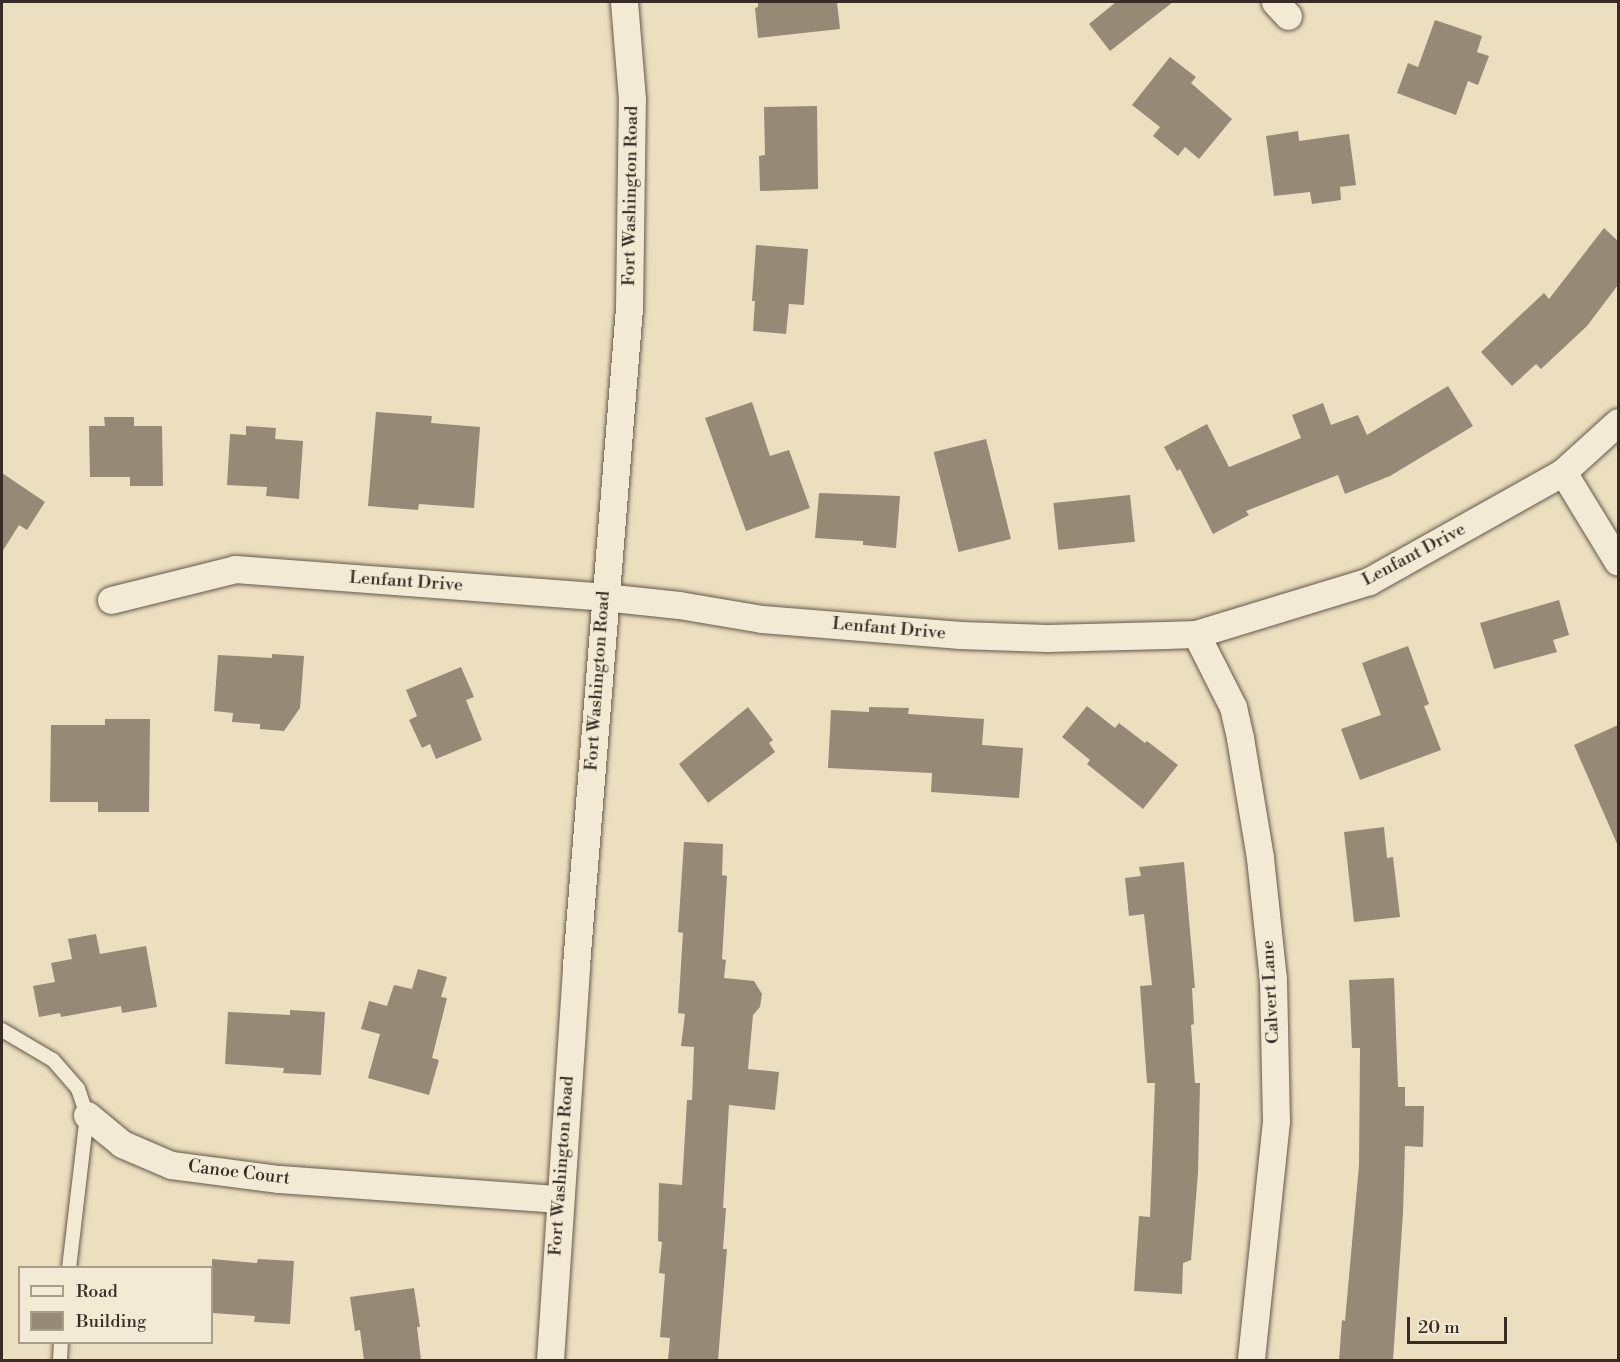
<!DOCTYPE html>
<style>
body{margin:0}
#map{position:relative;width:1620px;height:1362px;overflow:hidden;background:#ecdfbf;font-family:"Libre Bodoni",serif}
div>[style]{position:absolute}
.building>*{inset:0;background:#968975;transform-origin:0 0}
.roads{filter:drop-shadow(0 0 2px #65594b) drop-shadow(0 0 2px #65594b)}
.lane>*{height:14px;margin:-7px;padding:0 7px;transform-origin:7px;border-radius:7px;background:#f3ead5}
.street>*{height:27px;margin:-13.5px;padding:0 13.5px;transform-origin:13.5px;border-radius:13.5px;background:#f3ead5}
span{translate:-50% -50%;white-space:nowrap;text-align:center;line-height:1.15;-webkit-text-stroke:4.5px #f3ead5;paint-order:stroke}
.street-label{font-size:18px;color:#382c24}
.frame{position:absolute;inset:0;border:3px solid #382c24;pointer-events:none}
.legend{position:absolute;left:18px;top:1266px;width:195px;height:78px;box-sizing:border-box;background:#f3ead5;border:2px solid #a89e8e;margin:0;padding:8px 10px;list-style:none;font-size:18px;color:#382c24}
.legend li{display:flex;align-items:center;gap:12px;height:30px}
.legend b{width:30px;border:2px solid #a89e8e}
.scale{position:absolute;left:1407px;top:1317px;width:100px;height:27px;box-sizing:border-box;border:3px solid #382c24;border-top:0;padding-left:8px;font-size:18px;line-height:21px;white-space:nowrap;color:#382c24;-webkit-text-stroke:4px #f3ead5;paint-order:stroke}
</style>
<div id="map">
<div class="building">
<i style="clip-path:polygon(758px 2px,837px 2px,840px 29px,758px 38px,755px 8px,758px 7px)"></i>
<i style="clip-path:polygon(1116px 2px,1173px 2px,1110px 51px,1089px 24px)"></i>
<i style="clip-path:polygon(1435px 20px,1482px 36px,1477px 52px,1489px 56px,1478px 85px,1468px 81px,1456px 115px,1397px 93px,1408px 63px,1418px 67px)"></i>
<i style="clip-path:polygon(1170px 57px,1196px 77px,1191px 83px,1232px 119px,1199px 159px,1185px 147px,1178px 156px,1153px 136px,1160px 127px,1132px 105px)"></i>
<i style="clip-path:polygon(817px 106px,818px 189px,760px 191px,759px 156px,765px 155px,764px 107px)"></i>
<i style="clip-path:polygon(1298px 131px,1299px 141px,1349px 134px,1356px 185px,1340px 187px,1341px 200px,1312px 204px,1310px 192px,1274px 196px,1266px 136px)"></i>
<i style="clip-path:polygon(1604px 228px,1618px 241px,1618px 285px,1587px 326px,1541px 369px,1536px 364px,1512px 386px,1481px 352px,1544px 293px,1549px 299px)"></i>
<i style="clip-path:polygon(756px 245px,808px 249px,804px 305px,789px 304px,786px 334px,753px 331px,755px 301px,752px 301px)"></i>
<i style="clip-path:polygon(1448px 386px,1473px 426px,1390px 476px,1345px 494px,1338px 475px,1246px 511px,1249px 515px,1213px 534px,1180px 469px,1177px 471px,1164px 447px,1207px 424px,1229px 467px,1301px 438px,1292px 415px,1323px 403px,1331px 425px,1358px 415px,1367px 435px)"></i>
<i style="clip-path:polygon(752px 402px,770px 456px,789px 450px,810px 508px,746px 531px,705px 418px)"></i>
<i style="clip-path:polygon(376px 412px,432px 416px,431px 423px,480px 427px,474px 508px,419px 504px,418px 510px,368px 506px)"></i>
<i style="clip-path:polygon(104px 417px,134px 417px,134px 426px,162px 426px,163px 486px,130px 486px,130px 477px,90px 477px,89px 426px,105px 426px)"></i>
<i style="clip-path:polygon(246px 426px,276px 428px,275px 439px,303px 441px,299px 499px,266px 496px,267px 487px,227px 485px,230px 434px,246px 435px)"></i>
<i style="left:986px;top:439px;width:103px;height:54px;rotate:76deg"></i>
<i style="clip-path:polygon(2px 473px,45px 502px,27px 530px,19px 525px,2px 552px)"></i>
<i style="clip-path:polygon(819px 493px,900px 496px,896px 548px,863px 545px,863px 541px,815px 538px)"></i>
<i style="left:1130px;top:495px;width:47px;height:77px;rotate:84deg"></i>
<i style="clip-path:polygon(1559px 600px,1569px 635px,1553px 640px,1557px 652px,1494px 669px,1480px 623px)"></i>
<i style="clip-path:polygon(1408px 646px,1429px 704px,1424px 706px,1441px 750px,1360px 780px,1341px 729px,1381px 715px,1362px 663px)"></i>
<i style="clip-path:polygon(272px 654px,304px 656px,300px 708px,284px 731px,260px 729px,260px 724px,232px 722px,233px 713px,214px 711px,218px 655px,272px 658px)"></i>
<i style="clip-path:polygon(461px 667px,474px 697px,466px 700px,482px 740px,436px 759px,430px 744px,422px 748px,409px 720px,417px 716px,406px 690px)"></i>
<i style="clip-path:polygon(1087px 706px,1115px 728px,1119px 723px,1145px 743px,1147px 741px,1178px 765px,1143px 809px,1087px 764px,1090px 760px,1062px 737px)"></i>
<i style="clip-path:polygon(748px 707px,773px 740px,769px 743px,775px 752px,708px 803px,679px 764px)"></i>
<i style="clip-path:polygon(869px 707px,909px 708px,908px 714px,984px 719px,982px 745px,1023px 748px,1019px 798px,931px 792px,932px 773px,828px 768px,831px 710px,869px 712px)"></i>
<i style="clip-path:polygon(105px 719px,150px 719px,149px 812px,98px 812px,98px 802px,50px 802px,51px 725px,105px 725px)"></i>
<i style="clip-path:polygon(1618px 725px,1618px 846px,1574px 745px)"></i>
<i style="clip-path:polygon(1384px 827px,1387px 858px,1393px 857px,1400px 917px,1354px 922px,1344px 832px)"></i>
<i style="clip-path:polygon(684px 842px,723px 844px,722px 875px,727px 876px,722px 959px,726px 960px,724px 978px,754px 981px,762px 994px,760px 1007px,753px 1015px,748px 1069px,779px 1072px,775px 1110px,729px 1105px,723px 1208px,726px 1208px,723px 1249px,727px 1249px,718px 1360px,668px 1360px,670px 1338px,660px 1337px,665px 1274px,659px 1273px,662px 1242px,658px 1241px,659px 1183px,682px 1185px,687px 1100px,692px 1100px,694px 1047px,681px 1046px,685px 1014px,678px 1013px,683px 933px,678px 932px)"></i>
<i style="clip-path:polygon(1184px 862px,1195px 988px,1192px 988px,1194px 1024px,1191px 1025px,1195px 1083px,1200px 1083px,1198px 1173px,1191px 1260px,1183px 1263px,1182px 1294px,1134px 1291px,1139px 1216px,1150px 1217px,1155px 1083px,1147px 1083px,1140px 986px,1152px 985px,1144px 914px,1129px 916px,1125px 878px,1141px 876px,1139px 867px)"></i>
<i style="clip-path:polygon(96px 934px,100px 954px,146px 946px,157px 1007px,122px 1013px,121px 1006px,61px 1017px,60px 1013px,39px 1017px,33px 986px,55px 982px,51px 963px,72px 959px,68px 939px)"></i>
<i style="clip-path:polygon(418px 969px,447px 977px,441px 997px,447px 998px,432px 1058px,439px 1060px,429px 1095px,368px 1078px,380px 1034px,361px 1029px,369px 1001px,387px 1006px,394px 985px,412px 989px)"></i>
<i style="clip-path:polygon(1394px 978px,1398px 1087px,1405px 1087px,1405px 1106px,1424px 1106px,1423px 1147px,1405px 1146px,1403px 1213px,1393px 1360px,1339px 1360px,1342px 1320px,1345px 1321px,1359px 1165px,1360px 1048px,1352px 1048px,1349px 980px)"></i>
<i style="clip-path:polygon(290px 1010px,325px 1012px,321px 1075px,283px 1073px,284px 1068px,225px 1064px,228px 1012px,290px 1015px)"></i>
<i style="clip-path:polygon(212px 1259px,257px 1263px,258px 1259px,294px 1261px,290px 1324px,254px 1322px,255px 1316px,212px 1313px)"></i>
<i style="clip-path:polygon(414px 1288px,420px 1327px,417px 1327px,421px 1360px,364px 1360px,360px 1330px,355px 1331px,350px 1297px)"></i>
</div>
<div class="roads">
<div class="lane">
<i style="left:2px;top:1030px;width:59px;rotate:30.5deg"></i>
<i style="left:53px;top:1060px;width:38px;rotate:49deg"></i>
<i style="left:78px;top:1089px;width:28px;rotate:71deg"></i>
<i style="left:87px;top:1115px;width:154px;rotate:96.7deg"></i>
<i style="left:60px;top:1360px;width:18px;rotate:-87deg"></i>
</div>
<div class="street">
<i style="left:1275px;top:2px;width:19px;rotate:47deg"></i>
<i style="left:1563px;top:472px;width:105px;rotate:58.6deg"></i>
<i style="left:111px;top:600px;width:128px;rotate:-14deg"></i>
<i style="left:235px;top:569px;width:370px;rotate:4.3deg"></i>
<i style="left:604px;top:597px;width:75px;rotate:6.1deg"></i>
<i style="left:679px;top:605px;width:84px;rotate:9.6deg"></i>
<i style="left:762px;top:619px;width:199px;rotate:4.6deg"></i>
<i style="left:960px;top:635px;width:87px;rotate:2deg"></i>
<i style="left:1047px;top:638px;width:149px;rotate:-1.5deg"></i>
<i style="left:1196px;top:634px;width:181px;rotate:-17deg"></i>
<i style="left:1369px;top:581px;width:223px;rotate:-29.3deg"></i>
<i style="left:1563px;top:472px;width:74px;rotate:-42.3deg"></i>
<i style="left:1196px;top:634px;width:82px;rotate:63.1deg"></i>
<i style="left:1233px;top:707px;width:32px;rotate:77deg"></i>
<i style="left:1240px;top:738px;width:122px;rotate:80.5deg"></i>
<i style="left:1260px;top:858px;width:122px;rotate:83.9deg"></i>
<i style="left:1273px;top:979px;width:142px;rotate:88.8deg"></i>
<i style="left:1276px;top:1121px;width:240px;rotate:96deg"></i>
<i style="left:87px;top:1115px;width:45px;rotate:39.6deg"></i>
<i style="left:122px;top:1144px;width:53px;rotate:23.2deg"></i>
<i style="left:171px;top:1165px;width:109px;rotate:7.4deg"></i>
<i style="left:279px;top:1179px;width:281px;rotate:4.1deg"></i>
<i style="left:550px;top:1360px;width:396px;rotate:-86.2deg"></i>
<i style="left:576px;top:965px;width:659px;rotate:-85.39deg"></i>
<i style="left:629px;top:308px;width:209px;rotate:-89.2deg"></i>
<i style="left:632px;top:99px;width:97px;rotate:-94.7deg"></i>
</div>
</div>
<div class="street-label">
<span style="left:631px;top:196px;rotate:-89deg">Fort Washington Road</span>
<span style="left:1414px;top:555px;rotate:-28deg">Lenfant Drive</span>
<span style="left:406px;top:582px;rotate:4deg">Lenfant Drive</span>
<span style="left:889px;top:629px;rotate:5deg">Lenfant Drive</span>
<span style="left:598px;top:681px;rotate:-86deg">Fort Washington Road</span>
<span style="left:1271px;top:992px;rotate:-93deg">Calvert Lane</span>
<span style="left:562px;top:1166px;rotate:-86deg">Fort Washington Road</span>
<span style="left:239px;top:1173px;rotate:7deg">Canoe Court</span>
</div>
<div class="frame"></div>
<ul class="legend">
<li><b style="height:8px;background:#f3ead5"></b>Road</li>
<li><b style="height:16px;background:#968975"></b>Building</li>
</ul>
<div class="scale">20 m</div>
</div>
